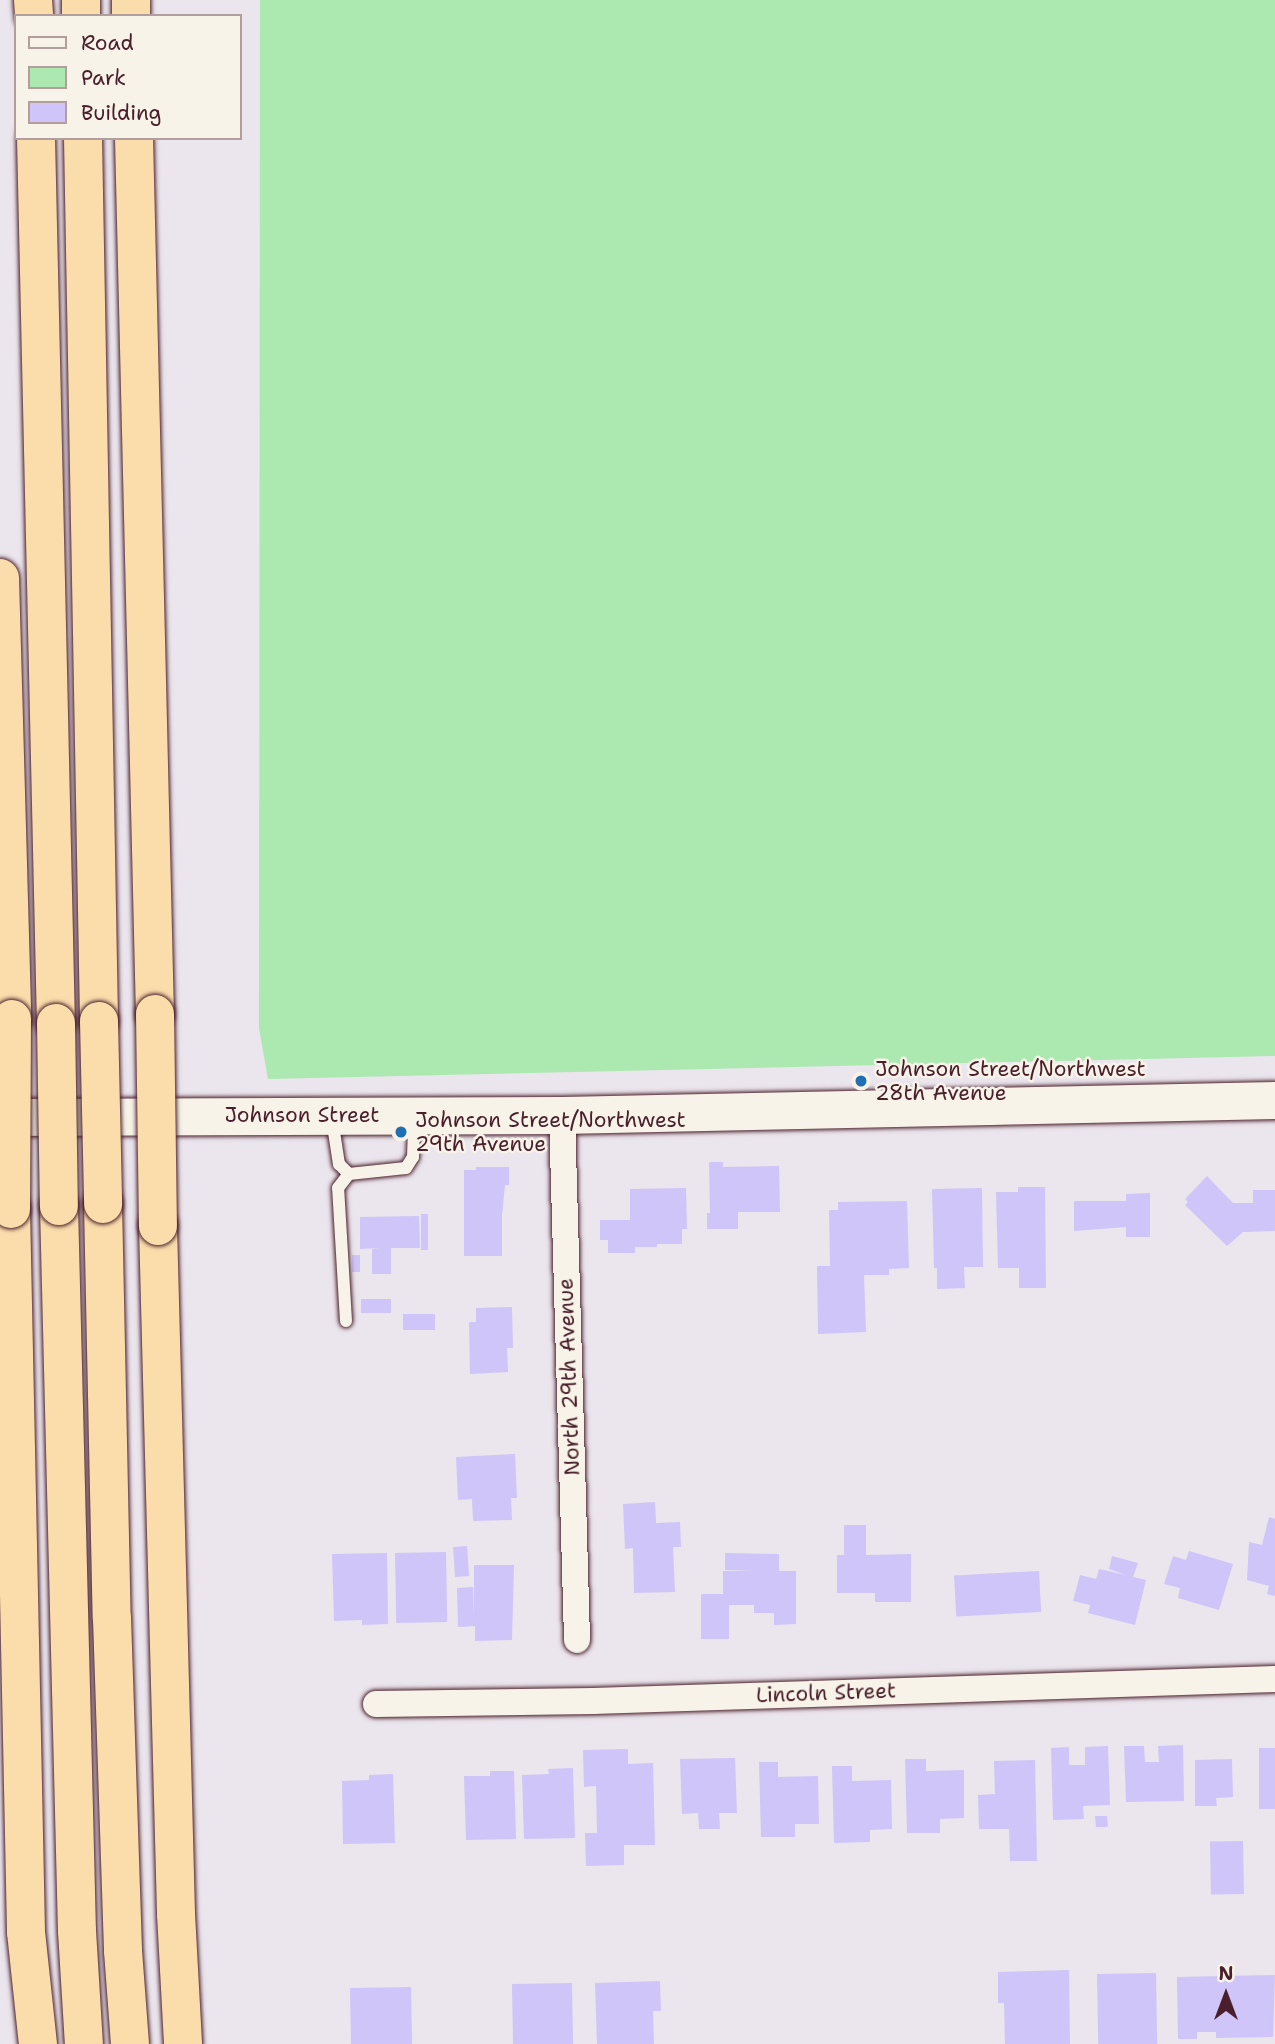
<!DOCTYPE html>
<style>
body{margin:0}
#map{position:relative;width:1275px;height:2044px;overflow:hidden;background:#ebe5ed;font-family:"Shantell Sans",sans-serif}
div>[style]{position:absolute}
.green>*{inset:0;background:#abe9b1}
.building>*{inset:0;background:#cfc5f8;transform-origin:0 0}
.roads{filter:drop-shadow(0 0 2px #4a1f2b) drop-shadow(0 0 2px #4a1f2b)}
.lane>*{height:12px;margin:-6px;padding:0 6px;transform-origin:6px;border-radius:6px;background:#f7f3e8}
.street>*{height:26px;margin:-13px;padding:0 13px;transform-origin:13px;border-radius:13px;background:#f7f3e8}
.secondary>*{height:37px;margin:-18.5px;padding:0 18.5px;transform-origin:18.5px;border-radius:18.5px;background:#f7f3e8}
.highway>*{height:38px;margin:-19px;padding:0 19px;transform-origin:19px;border-radius:19px;background:#fbddab}
.bridges{filter:drop-shadow(0 0 2px #4a1f2b) drop-shadow(0 0 2px #4a1f2b)}
.highway-bridge>*{height:38px;margin:-19px;padding:0 19px;transform-origin:19px;border-radius:19px;background:#fbddab}
.dots>*{width:19px;height:19px;translate:-50% -50%;box-sizing:border-box;border:4px solid #f7f3e8;border-radius:50%}
span{translate:-50% -50%;white-space:nowrap;text-align:center;line-height:1.15;-webkit-text-stroke:5px #f7f3e8;paint-order:stroke}
.poi-label{font-size:21px;color:#4a1f2b}
.left{translate:0 -50%;text-align:left}
.street-label{font-size:21px;color:#4a1f2b}
.legend{position:absolute;left:14px;top:14px;width:228px;height:126px;box-sizing:border-box;background:#f7f3e8;border:2px solid #b29e9c;margin:0;padding:9px 12px;list-style:none;font-size:21px;color:#4a1f2b}
.legend li{display:flex;align-items:center;gap:14px;height:35px}
.legend b{width:35px;border:2px solid #b29e9c}
.north{position:absolute;left:1191px;top:1960px;width:70px;height:70px;-webkit-text-stroke:5px #f7f3e8;paint-order:stroke;rotate:0deg;font-size:19px;font-weight:700;line-height:28px;text-align:center;color:#4a1f2b}
.north::after{content:'';display:block;margin:auto;width:24px;height:32px;background:#4a1f2b;clip-path:polygon(50% 0,100% 100%,50% 72%,0 100%)}
</style>
<div id="map">
<div class="green">
<i style="clip-path:polygon(260px 0,1275px 0,1275px 1056px,268px 1079px,259px 1028px)"></i>
</div>
<div class="building">
<i style="clip-path:polygon(709px 1162px,723px 1162px,723px 1167px,779px 1166px,780px 1212px,738px 1212px,738px 1229px,707px 1229px,707px 1213px,710px 1213px)"></i>
<i style="clip-path:polygon(476px 1167px,509px 1167px,509px 1185px,505px 1185px,502px 1215px,502px 1256px,464px 1256px,464px 1170px,476px 1170px)"></i>
<i style="clip-path:polygon(1207px 1176px,1233px 1203px,1253px 1203px,1253px 1190px,1275px 1190px,1275px 1231px,1243px 1232px,1227px 1246px,1185px 1205px,1188px 1202px,1185px 1199px)"></i>
<i style="clip-path:polygon(1018px 1187px,1045px 1187px,1046px 1288px,1019px 1288px,1019px 1268px,998px 1268px,996px 1192px,1018px 1192px)"></i>
<i style="clip-path:polygon(686px 1188px,687px 1229px,682px 1229px,682px 1244px,657px 1244px,657px 1247px,635px 1247px,635px 1253px,608px 1253px,608px 1240px,600px 1240px,600px 1220px,630px 1220px,630px 1189px)"></i>
<i style="clip-path:polygon(982px 1188px,983px 1267px,964px 1267px,965px 1288px,937px 1289px,937px 1268px,934px 1268px,932px 1189px)"></i>
<i style="clip-path:polygon(1150px 1193px,1150px 1237px,1126px 1237px,1126px 1227px,1074px 1231px,1074px 1201px,1126px 1201px,1126px 1194px)"></i>
<i style="clip-path:polygon(907px 1201px,909px 1268px,889px 1269px,889px 1275px,864px 1275px,866px 1332px,818px 1334px,817px 1266px,830px 1266px,829px 1210px,838px 1210px,838px 1202px)"></i>
<i style="left:421px;top:1214px;width:7px;height:36px"></i>
<i style="clip-path:polygon(419px 1216px,420px 1248px,391px 1248px,391px 1274px,372px 1274px,372px 1249px,380px 1248px,360px 1249px,360px 1217px)"></i>
<i style="left:360px;top:1255px;width:17px;height:8px;rotate:90deg"></i>
<i style="left:391px;top:1299px;width:14px;height:30px;rotate:90deg"></i>
<i style="clip-path:polygon(512px 1307px,513px 1348px,507px 1348px,508px 1372px,470px 1374px,469px 1322px,476px 1322px,476px 1308px)"></i>
<i style="left:435px;top:1314px;width:16px;height:32px;rotate:90deg"></i>
<i style="clip-path:polygon(515px 1454px,517px 1498px,511px 1498px,512px 1520px,473px 1521px,472px 1499px,458px 1500px,456px 1457px)"></i>
<i style="clip-path:polygon(655px 1502px,656px 1523px,680px 1522px,681px 1547px,673px 1547px,675px 1592px,634px 1593px,633px 1548px,625px 1549px,623px 1504px)"></i>
<i style="clip-path:polygon(1269px 1517px,1275px 1519px,1275px 1596px,1267px 1594px,1269px 1586px,1247px 1580px,1249px 1542px,1262px 1545px)"></i>
<i style="clip-path:polygon(844px 1525px,866px 1525px,866px 1555px,911px 1554px,911px 1602px,875px 1602px,875px 1593px,837px 1593px,837px 1555px,844px 1555px)"></i>
<i style="left:467px;top:1546px;width:30px;height:14px;rotate:86deg"></i>
<i style="clip-path:polygon(1189px 1551px,1233px 1564px,1219px 1610px,1178px 1598px,1180px 1588px,1164px 1584px,1173px 1556px,1186px 1560px)"></i>
<i style="left:446px;top:1552px;width:70px;height:51px;rotate:89deg"></i>
<i style="clip-path:polygon(387px 1553px,388px 1624px,362px 1625px,362px 1620px,334px 1621px,332px 1554px)"></i>
<i style="clip-path:polygon(725px 1553px,779px 1554px,779px 1571px,796px 1571px,796px 1624px,774px 1625px,774px 1613px,754px 1613px,754px 1605px,729px 1605px,729px 1639px,701px 1639px,701px 1594px,723px 1594px,723px 1571px,753px 1571px,725px 1570px)"></i>
<i style="clip-path:polygon(1112px 1556px,1138px 1563px,1133px 1577px,1146px 1580px,1135px 1625px,1088px 1613px,1090px 1605px,1073px 1601px,1080px 1575px,1096px 1579px,1099px 1569px,1126px 1575px,1109px 1569px)"></i>
<i style="clip-path:polygon(474px 1565px,514px 1565px,512px 1640px,475px 1641px,475px 1626px,458px 1627px,457px 1588px,473px 1587px,474px 1616px)"></i>
<i style="left:1039px;top:1571px;width:41px;height:85px;rotate:87deg"></i>
<i style="clip-path:polygon(1183px 1745px,1184px 1801px,1126px 1802px,1124px 1746px,1144px 1746px,1145px 1762px,1159px 1762px,1158px 1746px)"></i>
<i style="clip-path:polygon(1108px 1746px,1110px 1805px,1083px 1806px,1084px 1819px,1053px 1820px,1051px 1748px,1069px 1747px,1069px 1765px,1085px 1765px,1085px 1747px)"></i>
<i style="left:1275px;top:1748px;width:61px;height:16px;rotate:90deg"></i>
<i style="clip-path:polygon(628px 1749px,628px 1764px,653px 1763px,655px 1845px,624px 1845px,624px 1865px,586px 1866px,585px 1833px,597px 1833px,596px 1786px,584px 1787px,583px 1750px)"></i>
<i style="clip-path:polygon(735px 1758px,737px 1813px,719px 1813px,720px 1829px,699px 1829px,698px 1813px,682px 1814px,680px 1759px)"></i>
<i style="clip-path:polygon(905px 1759px,926px 1759px,926px 1771px,964px 1770px,964px 1818px,940px 1819px,940px 1833px,907px 1833px)"></i>
<i style="clip-path:polygon(1232px 1759px,1233px 1797px,1216px 1798px,1217px 1806px,1195px 1806px,1195px 1760px)"></i>
<i style="clip-path:polygon(1035px 1760px,1037px 1861px,1010px 1861px,1009px 1829px,979px 1829px,978px 1795px,995px 1794px,994px 1761px)"></i>
<i style="clip-path:polygon(759px 1762px,778px 1762px,778px 1777px,818px 1776px,819px 1824px,795px 1824px,795px 1837px,761px 1837px)"></i>
<i style="clip-path:polygon(832px 1766px,852px 1766px,852px 1781px,891px 1780px,892px 1829px,870px 1830px,870px 1842px,834px 1843px)"></i>
<i style="clip-path:polygon(573px 1768px,575px 1838px,524px 1839px,522px 1775px,549px 1774px,548px 1769px)"></i>
<i style="clip-path:polygon(490px 1771px,514px 1771px,516px 1839px,466px 1840px,464px 1776px,490px 1776px)"></i>
<i style="clip-path:polygon(393px 1774px,395px 1843px,343px 1844px,342px 1781px,369px 1780px,369px 1775px)"></i>
<i style="clip-path:polygon(1095px 1816px,1107px 1816px,1108px 1827px,1096px 1827px)"></i>
<i style="left:1243px;top:1841px;width:53px;height:33px;rotate:89deg"></i>
<i style="clip-path:polygon(1069px 1970px,1070px 2044px,1005px 2044px,1004px 2003px,998px 2003px,998px 1972px)"></i>
<i style="left:1156px;top:1973px;width:71px;height:59px;rotate:89deg"></i>
<i style="clip-path:polygon(1275px 1975px,1273px 2037px,1216px 2038px,1216px 2032px,1197px 2032px,1197px 2039px,1178px 2039px,1177px 1977px)"></i>
<i style="clip-path:polygon(660px 1981px,661px 2011px,653px 2011px,654px 2044px,597px 2044px,595px 1983px)"></i>
<i style="left:572px;top:1983px;width:61px;height:60px;rotate:89deg"></i>
<i style="left:411px;top:1987px;width:57px;height:61px;rotate:89deg"></i>
</div>
<div class="roads">
<div class="lane">
<i style="left:332px;top:1119px;width:46px;rotate:81.2deg"></i>
<i style="left:339px;top:1164px;width:14px;rotate:45deg"></i>
<i style="left:346px;top:1321px;width:133px;rotate:-93.4deg"></i>
<i style="left:338px;top:1188px;width:18px;rotate:-52deg"></i>
<i style="left:349px;top:1174px;width:57px;rotate:-6deg"></i>
<i style="left:406px;top:1168px;width:13px;rotate:-58deg"></i>
<i style="left:413px;top:1157px;width:38px;rotate:-88deg"></i>
</div>
<div class="street">
<i style="left:562px;top:1115px;width:525px;rotate:88.36deg"></i>
<i style="left:376px;top:1704px;width:217px;rotate:-0.8deg"></i>
<i style="left:593px;top:1701px;width:682px;rotate:-1.85deg"></i>
</div>
<div class="secondary">
<i style="left:0;top:1117px;width:562px;rotate:-0.2deg"></i>
<i style="left:562px;top:1115px;width:713px;rotate:-1.21deg"></i>
</div>
<div class="highway">
<i style="left:33px;top:0;width:16px;rotate:86deg"></i>
<i style="left:81px;top:0;width:16px;rotate:90deg"></i>
<i style="left:131px;top:0;width:16px;rotate:90deg"></i>
<i style="left:36px;top:138px;width:885px;rotate:88.71deg"></i>
<i style="left:83px;top:138px;width:883px;rotate:88.96deg"></i>
<i style="left:134px;top:138px;width:876px;rotate:88.63deg"></i>
<i style="left:0;top:578px;width:441px;rotate:88.4deg"></i>
<i style="left:103px;top:1204px;width:414px;rotate:88.8deg"></i>
<i style="left:112px;top:1618px;width:333px;rotate:88.1deg"></i>
<i style="left:123px;top:1951px;width:93px;rotate:85.7deg"></i>
<i style="left:59px;top:1206px;width:725px;rotate:88.58deg"></i>
<i style="left:77px;top:1931px;width:113px;rotate:86.5deg"></i>
<i style="left:11px;top:1209px;width:723px;rotate:88.81deg"></i>
<i style="left:26px;top:1932px;width:113px;rotate:83.9deg"></i>
<i style="left:158px;top:1226px;width:688px;rotate:88.5deg"></i>
<i style="left:176px;top:1914px;width:130px;rotate:86.9deg"></i>
</div>
</div>
<div class="bridges">
<div class="highway-bridge">
<i style="left:155px;top:1014px;width:212px;rotate:89.2deg"></i>
<i style="left:99px;top:1021px;width:183px;rotate:88.7deg"></i>
<i style="left:56px;top:1023px;width:183px;rotate:89.1deg"></i>
<i style="left:11px;top:1209px;width:190px;rotate:-89.7deg"></i>
</div>
</div>
<div class="dots">
<i style="left:861px;top:1081px;background:#1f6fb2"></i>
<i style="left:401px;top:1132px;background:#1f6fb2"></i>
</div>
<div class="poi-label">
<span class="left" style="left:875px;top:1081px">Johnson Street/Northwest<br>28th Avenue</span>
<span class="left" style="left:415px;top:1132px">Johnson Street/Northwest<br>29th Avenue</span>
</div>
<div class="street-label">
<span style="left:302px;top:1115px">Johnson Street</span>
<span style="left:569px;top:1377px;rotate:-92deg">North 29th Avenue</span>
<span style="left:826px;top:1693px;rotate:-2deg">Lincoln Street</span>
</div>
<ul class="legend">
<li><b style="height:9px;background:#f7f3e8"></b>Road</li>
<li><b style="height:19px;background:#abe9b1"></b>Park</li>
<li><b style="height:19px;background:#cfc5f8"></b>Building</li>
</ul>
<div class="north">N</div>
</div>
